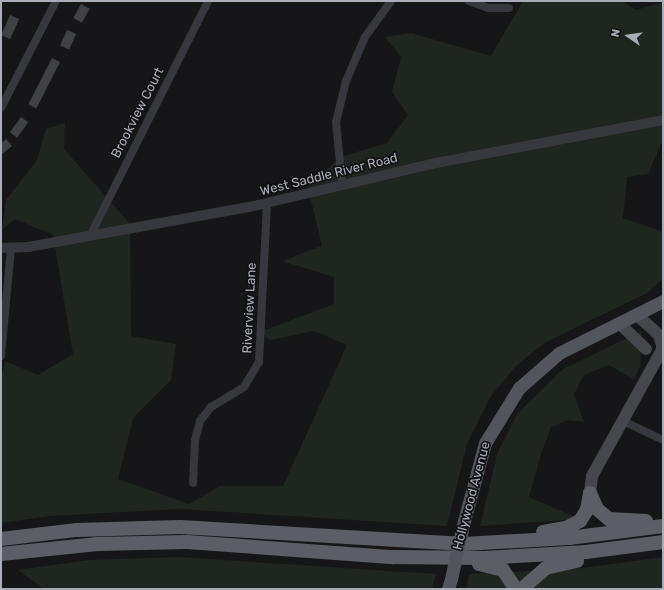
<!DOCTYPE html>
<style>
body{margin:0}
#map{position:relative;width:664px;height:590px;overflow:hidden;background:#161618;font-family:Rubik,sans-serif}
div>[style]{position:absolute}
.green>*{inset:0;background:#1e261f}
.building>*{inset:0;background:#404145;transform-origin:0 0}
.minor>*{height:8px;margin:-4px;padding:0 4px;transform-origin:4px;border-radius:4px;background:#37383d}
.tertiary>*{height:10px;margin:-5px;padding:0 5px;transform-origin:5px;border-radius:5px;background:#37383d}
.secondary>*{height:12px;margin:-6px;padding:0 6px;transform-origin:6px;border-radius:6px;background:#45474d}
.primary>*{height:13px;margin:-6.5px;padding:0 6.5px;transform-origin:6.5px;border-radius:6.5px;background:#53555c}
.trunk>*{height:14px;margin:-7px;padding:0 7px;transform-origin:7px;border-radius:7px;background:#5b5e65}
.primary-bridge>*{height:13px;margin:-6.5px;padding:0 6.5px;transform-origin:6.5px;border-radius:6.5px;background:#53555c}
span{translate:-50% -50%;white-space:nowrap;text-align:center;line-height:1.15;-webkit-text-stroke:3.5px #111113;paint-order:stroke}
.street-label{font-size:13px;color:#a8adb8}
.frame{position:absolute;inset:0;border:2px solid #a8adb8;pointer-events:none}
.north{position:absolute;left:608px;top:16px;width:40px;height:40px;-webkit-text-stroke:3px #111113;paint-order:stroke;rotate:283deg;font-size:11px;font-weight:700;line-height:16px;text-align:center;color:#a8adb8}
.north::after{content:'';display:block;margin:auto;width:14px;height:18px;background:#a8adb8;clip-path:polygon(50% 0,100% 100%,50% 72%,0 100%)}
</style>
<div id="map">
<div class="green">
<i style="clip-path:polygon(523px 1px,623px 1px,636px 10px,663px 2px,663px 140px,648px 174px,627px 177px,623px 218px,663px 232px,663px 279px,647px 293px,544px 343px,516px 366px,491px 396px,467px 444px,447px 526px,180px 509px,49px 516px,1px 523px,1px 379px,5px 361px,38px 375px,73px 354px,53px 235px,15px 219px,2px 230px,6px 200px,37px 160px,46px 129px,65px 123px,64px 149px,130px 224px,131px 336px,176px 344px,171px 380px,133px 418px,118px 479px,189px 504px,220px 486px,283px 486px,347px 345px,314px 331px,270px 340px,260px 332px,334px 304px,334px 277px,282px 261px,322px 246px,308px 188px,340px 157px,387px 143px,408px 115px,392px 92px,401px 57px,385px 37px,411px 33px,491px 56px)"></i>
<i style="clip-path:polygon(642px 331px,640px 367px,634px 380px,609px 365px,584px 375px,574px 394px,584px 422px,568px 420px,551px 427px,541px 454px,529px 497px,580px 519px,480px 526px,497px 454px,517px 414px,563px 369px)"></i>
<i style="clip-path:polygon(180px 557px,436px 574px,432px 589px,44px 589px,18px 570px,88px 560px)"></i>
<i style="clip-path:polygon(663px 557px,663px 589px,466px 589px,469px 574px,583px 568px)"></i>
</div>
<div class="building">
<i style="left:81px;top:4px;width:10px;height:16px;rotate:29deg"></i>
<i style="left:10px;top:15px;width:10px;height:22px;rotate:24deg"></i>
<i style="left:67px;top:30px;width:10px;height:17px;rotate:24deg"></i>
<i style="left:52px;top:58px;width:9px;height:52px;rotate:27deg"></i>
<i style="left:21px;top:117px;width:9px;height:19px;rotate:36deg"></i>
<i style="clip-path:polygon(6px 139px,12px 146px,1px 155px,1px 143px)"></i>
</div>
<div class="minor">
<i style="left:469px;top:1px;width:20px;rotate:20deg"></i>
<i style="left:488px;top:8px;width:21px"></i>
<i style="left:1px;top:108px;width:120px;rotate:-62.8deg"></i>
<i style="left:342px;top:183px;width:61px;rotate:-95.6deg"></i>
<i style="left:336px;top:122px;width:42px;rotate:-76.3deg"></i>
<i style="left:346px;top:81px;width:48px;rotate:-66.6deg"></i>
<i style="left:365px;top:37px;width:44px;rotate:-54.2deg"></i>
<i style="left:90px;top:236px;width:263px;rotate:-63.3deg"></i>
<i style="left:1px;top:356px;width:108px;rotate:-84.7deg"></i>
<i style="left:625px;top:422px;width:42px;rotate:25.3deg"></i>
<i style="left:193px;top:483px;width:43px;rotate:-87.3deg"></i>
<i style="left:195px;top:440px;width:20px;rotate:-75deg"></i>
<i style="left:200px;top:421px;width:18px;rotate:-52deg"></i>
<i style="left:211px;top:407px;width:39px;rotate:-31deg"></i>
<i style="left:244px;top:387px;width:29px;rotate:-59deg"></i>
<i style="left:259px;top:362px;width:159px;rotate:-87.1deg"></i>
</div>
<div class="tertiary">
<i style="left:1px;top:248px;width:27px;rotate:-2deg"></i>
<i style="left:28px;top:247px;width:234px;rotate:-10.3deg"></i>
<i style="left:258px;top:205px;width:183px;rotate:-13.3deg"></i>
<i style="left:436px;top:163px;width:231px;rotate:-10.7deg"></i>
</div>
<div class="secondary">
<i style="left:638px;top:316px;width:28px;rotate:42deg"></i>
<i style="left:659px;top:335px;width:15px;rotate:74deg"></i>
<i style="left:620px;top:324px;width:36px;rotate:44deg"></i>
<i style="left:590px;top:493px;width:17px;rotate:-83deg"></i>
<i style="left:592px;top:476px;width:146px;rotate:-61deg"></i>
</div>
<div class="primary">
<i style="left:464px;top:521px;width:81px;rotate:-74.9deg"></i>
<i style="left:485px;top:443px;width:65px;rotate:-58.3deg"></i>
<i style="left:519px;top:388px;width:53px;rotate:-41.2deg"></i>
<i style="left:559px;top:353px;width:116px;rotate:-26.6deg"></i>
<i style="left:448px;top:589px;width:10px;rotate:-73deg"></i>
</div>
<div class="trunk">
<i style="left:590px;top:493px;width:17px;rotate:66deg"></i>
<i style="left:597px;top:509px;width:16px;rotate:40deg"></i>
<i style="left:609px;top:519px;width:37px;rotate:3deg"></i>
<i style="left:543px;top:532px;width:23px;rotate:-10deg"></i>
<i style="left:566px;top:528px;width:16px;rotate:-27deg"></i>
<i style="left:580px;top:521px;width:13px;rotate:-58deg"></i>
<i style="left:587px;top:510px;width:17px;rotate:-80deg"></i>
<i style="left:1px;top:539px;width:77px;rotate:-6.8deg"></i>
<i style="left:77px;top:530px;width:103px;rotate:-1.7deg"></i>
<i style="left:180px;top:527px;width:285px;rotate:3.4deg"></i>
<i style="left:464px;top:544px;width:105px;rotate:-3.3deg"></i>
<i style="left:569px;top:538px;width:95px;rotate:-7.3deg"></i>
<i style="left:1px;top:554px;width:97px;rotate:-5.9deg"></i>
<i style="left:97px;top:544px;width:90px;rotate:-1.3deg"></i>
<i style="left:187px;top:542px;width:207px;rotate:4.2deg"></i>
<i style="left:393px;top:557px;width:91px;rotate:0.6deg"></i>
<i style="left:484px;top:558px;width:102px;rotate:-3.4deg"></i>
<i style="left:586px;top:552px;width:78px;rotate:-7.4deg"></i>
<i style="left:479px;top:564px;width:25px;rotate:14deg"></i>
<i style="left:503px;top:570px;width:23px;rotate:56deg"></i>
<i style="left:524px;top:587px;width:29px;rotate:-41deg"></i>
<i style="left:546px;top:568px;width:32px;rotate:-13deg"></i>
</div>
<div class="primary-bridge">
<i style="left:451px;top:579px;width:59px;rotate:-77.4deg"></i>
</div>
<div class="street-label">
<span style="left:138px;top:113px;rotate:-63deg">Brookview Court</span>
<span style="left:329px;top:175px;rotate:-14deg">West Saddle River Road</span>
<span style="left:250px;top:308px;rotate:-87deg">Riverview Lane</span>
<span style="left:472px;top:496px;rotate:-75deg">Hollywood Avenue</span>
</div>
<div class="frame"></div>
<div class="north">N</div>
</div>
